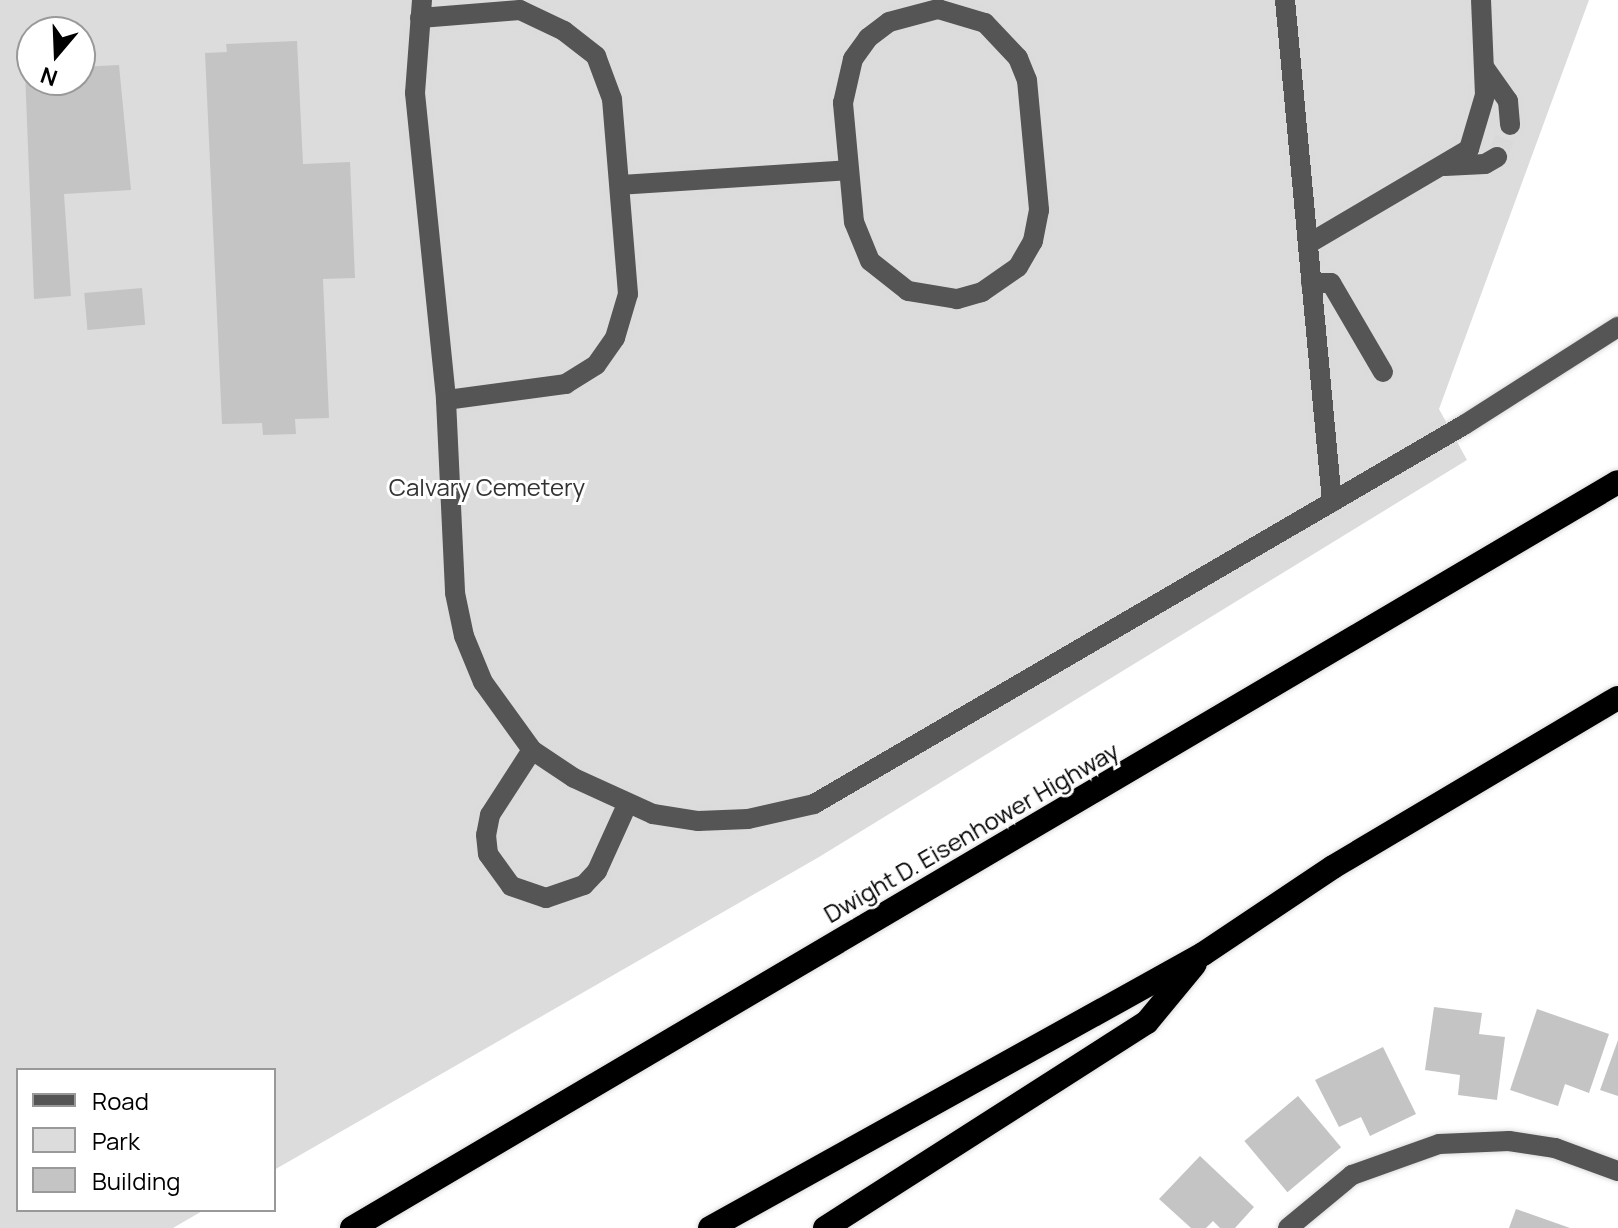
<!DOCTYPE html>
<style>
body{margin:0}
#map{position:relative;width:1618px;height:1228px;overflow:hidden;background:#fff;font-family:Manrope,sans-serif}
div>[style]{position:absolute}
.green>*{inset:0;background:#dcdcdc}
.building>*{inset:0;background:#c4c4c4;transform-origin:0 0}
.minor-tunnel>*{height:20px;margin-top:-10px;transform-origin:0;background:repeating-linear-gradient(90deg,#d9d9d9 0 20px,transparent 0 30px)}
.roads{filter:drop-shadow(0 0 2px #dbdbdb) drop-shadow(0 0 2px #dbdbdb)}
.minor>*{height:20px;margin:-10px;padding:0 10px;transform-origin:10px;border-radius:10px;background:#555}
.highway>*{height:24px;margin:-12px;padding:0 12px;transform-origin:12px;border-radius:12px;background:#000}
span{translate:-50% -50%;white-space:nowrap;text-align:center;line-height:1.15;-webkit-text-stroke:6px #fff;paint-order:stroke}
.park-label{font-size:24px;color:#333}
.street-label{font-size:24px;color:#000}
.legend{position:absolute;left:16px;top:1068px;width:260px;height:144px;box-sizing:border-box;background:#fff;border:2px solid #999;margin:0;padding:10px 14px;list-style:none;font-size:24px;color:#000}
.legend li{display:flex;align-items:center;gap:16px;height:40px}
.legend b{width:40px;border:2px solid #999}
.north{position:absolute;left:16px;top:16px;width:80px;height:80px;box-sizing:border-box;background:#fff;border:2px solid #999;border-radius:50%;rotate:199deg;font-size:22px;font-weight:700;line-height:32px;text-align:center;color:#000}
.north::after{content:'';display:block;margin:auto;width:28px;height:36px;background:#000;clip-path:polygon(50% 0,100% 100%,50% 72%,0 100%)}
</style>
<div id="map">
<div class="green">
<i style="clip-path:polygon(evenodd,0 0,1589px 0,1439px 409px,1467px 460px,819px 857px,274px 1170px,274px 1070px,18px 1070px,18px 1210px,204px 1210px,173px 1228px,0 1228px,0 0,32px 32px,80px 32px,80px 80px,32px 80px,32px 32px)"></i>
</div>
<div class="building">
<i style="clip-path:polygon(297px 41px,303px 164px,350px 162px,355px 278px,323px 279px,329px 418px,295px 419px,296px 434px,263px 435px,262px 423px,222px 424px,205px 53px,227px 52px,226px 44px)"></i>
<i style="clip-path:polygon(119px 65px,131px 190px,64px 194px,71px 296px,34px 299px,25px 71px,32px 70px,32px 80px,80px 80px,80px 67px)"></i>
<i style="left:142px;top:288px;width:37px;height:58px;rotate:85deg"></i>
<i style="clip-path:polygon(1434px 1007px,1482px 1013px,1479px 1034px,1505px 1037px,1497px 1100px,1458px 1095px,1460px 1075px,1425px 1070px)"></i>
<i style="clip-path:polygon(1537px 1009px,1609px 1034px,1589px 1093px,1565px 1084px,1558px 1106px,1510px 1090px)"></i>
<i style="clip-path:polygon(1618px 1040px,1618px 1096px,1600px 1090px)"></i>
<i style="clip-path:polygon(1383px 1047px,1416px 1114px,1370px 1136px,1361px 1117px,1339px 1127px,1315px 1080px)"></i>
<i style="left:1298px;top:1096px;width:67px;height:70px;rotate:50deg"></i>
<i style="clip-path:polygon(1200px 1156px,1254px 1207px,1235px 1228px,1220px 1228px,1213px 1221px,1206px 1228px,1191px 1228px,1159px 1199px)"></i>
<i style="clip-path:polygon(1516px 1209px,1570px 1228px,1509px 1228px)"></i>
</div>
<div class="minor-tunnel">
<i style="left:1497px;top:157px;width:35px;rotate:-68deg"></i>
</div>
<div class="roads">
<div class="minor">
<i style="left:422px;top:0;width:93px;rotate:94.3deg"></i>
<i style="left:415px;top:93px;width:309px;rotate:84.2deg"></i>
<i style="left:446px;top:400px;width:193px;rotate:87.3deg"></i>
<i style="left:455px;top:593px;width:44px;rotate:78.2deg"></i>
<i style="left:464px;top:636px;width:50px;rotate:67.6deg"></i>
<i style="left:483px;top:682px;width:84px;rotate:54.2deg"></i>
<i style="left:532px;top:750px;width:50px;rotate:33.7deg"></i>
<i style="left:574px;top:778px;width:87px;rotate:24.5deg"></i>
<i style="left:653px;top:814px;width:46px;rotate:8.8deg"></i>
<i style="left:698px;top:821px;width:50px;rotate:-2.3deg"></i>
<i style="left:748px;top:819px;width:68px;rotate:-12.8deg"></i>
<i style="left:814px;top:804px;width:752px;rotate:-30.25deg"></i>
<i style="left:1464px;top:425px;width:183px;rotate:-32.5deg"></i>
<i style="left:1285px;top:0;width:504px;rotate:84.65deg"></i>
<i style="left:938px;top:9px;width:49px;rotate:16.6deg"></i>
<i style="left:985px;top:23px;width:48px;rotate:46.7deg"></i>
<i style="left:1018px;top:58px;width:24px;rotate:68deg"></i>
<i style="left:1027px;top:80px;width:131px;rotate:84.7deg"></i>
<i style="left:1039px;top:210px;width:32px;rotate:101deg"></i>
<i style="left:1033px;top:241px;width:30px;rotate:120deg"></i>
<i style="left:1018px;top:267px;width:44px;rotate:145.2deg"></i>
<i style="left:982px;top:292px;width:26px;rotate:164deg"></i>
<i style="left:957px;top:299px;width:50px;rotate:-170.7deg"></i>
<i style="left:908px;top:291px;width:48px;rotate:-141.7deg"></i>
<i style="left:870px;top:261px;width:42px;rotate:-112.3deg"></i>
<i style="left:854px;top:222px;width:120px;rotate:-95.3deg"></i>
<i style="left:843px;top:103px;width:45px;rotate:-77.2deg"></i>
<i style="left:853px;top:59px;width:26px;rotate:-54deg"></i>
<i style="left:868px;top:38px;width:26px;rotate:-37deg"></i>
<i style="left:889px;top:22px;width:51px;rotate:-14.9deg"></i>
<i style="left:420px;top:18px;width:100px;rotate:-4.6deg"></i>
<i style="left:520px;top:10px;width:49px;rotate:25.5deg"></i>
<i style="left:564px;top:31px;width:41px;rotate:38deg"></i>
<i style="left:596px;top:56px;width:46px;rotate:69.6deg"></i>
<i style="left:612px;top:99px;width:196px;rotate:85.3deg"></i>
<i style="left:628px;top:294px;width:46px;rotate:106.5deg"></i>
<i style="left:615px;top:338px;width:33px;rotate:125deg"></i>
<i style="left:596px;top:365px;width:36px;rotate:148deg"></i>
<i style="left:566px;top:384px;width:121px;rotate:172.4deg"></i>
<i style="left:1484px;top:67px;width:42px;rotate:54.8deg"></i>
<i style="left:1508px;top:101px;width:24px;rotate:85deg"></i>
<i style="left:1445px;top:166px;width:40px;rotate:-2.9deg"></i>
<i style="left:1485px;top:164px;width:14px;rotate:-30deg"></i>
<i style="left:620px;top:185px;width:229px;rotate:-3.7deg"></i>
<i style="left:1308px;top:244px;width:187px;rotate:-30.5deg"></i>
<i style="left:1469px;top:149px;width:56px;rotate:-73.5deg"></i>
<i style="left:1485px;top:95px;width:95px;rotate:-92.4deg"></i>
<i style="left:1311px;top:283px;width:20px"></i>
<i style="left:1331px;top:283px;width:103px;rotate:59.7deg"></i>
<i style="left:532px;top:750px;width:77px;rotate:122.9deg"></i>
<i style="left:490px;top:815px;width:20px;rotate:101deg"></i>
<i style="left:486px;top:835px;width:19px;rotate:84deg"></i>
<i style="left:488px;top:854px;width:39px;rotate:54deg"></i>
<i style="left:511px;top:886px;width:37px;rotate:19deg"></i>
<i style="left:546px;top:898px;width:40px;rotate:-18.9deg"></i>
<i style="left:584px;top:885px;width:19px;rotate:-47deg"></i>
<i style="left:597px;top:871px;width:72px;rotate:-65.6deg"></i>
<i style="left:1288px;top:1228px;width:83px;rotate:-39.6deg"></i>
<i style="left:1352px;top:1175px;width:92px;rotate:-19.6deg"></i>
<i style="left:1439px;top:1144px;width:70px;rotate:-2.5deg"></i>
<i style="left:1509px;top:1141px;width:47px;rotate:8.7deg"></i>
<i style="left:1555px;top:1148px;width:67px;rotate:20.1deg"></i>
</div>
<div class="highway">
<i style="left:352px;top:1228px;width:1469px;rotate:-30.51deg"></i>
<i style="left:710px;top:1228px;width:564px;rotate:-29.06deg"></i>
<i style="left:1203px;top:954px;width:156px;rotate:-33.8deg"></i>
<i style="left:1333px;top:867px;width:331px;rotate:-30.7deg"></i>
<i style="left:825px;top:1228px;width:382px;rotate:-32.6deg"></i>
<i style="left:1147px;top:1022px;width:75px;rotate:-50.4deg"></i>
</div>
</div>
<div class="park-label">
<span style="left:487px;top:487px">Calvary Cemetery</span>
</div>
<div class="street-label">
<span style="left:971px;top:832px;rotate:-30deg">Dwight D. Eisenhower Highway</span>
</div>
<ul class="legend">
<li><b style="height:10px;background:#555"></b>Road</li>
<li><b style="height:22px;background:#dcdcdc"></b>Park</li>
<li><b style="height:22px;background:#c4c4c4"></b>Building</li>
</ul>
<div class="north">N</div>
</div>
